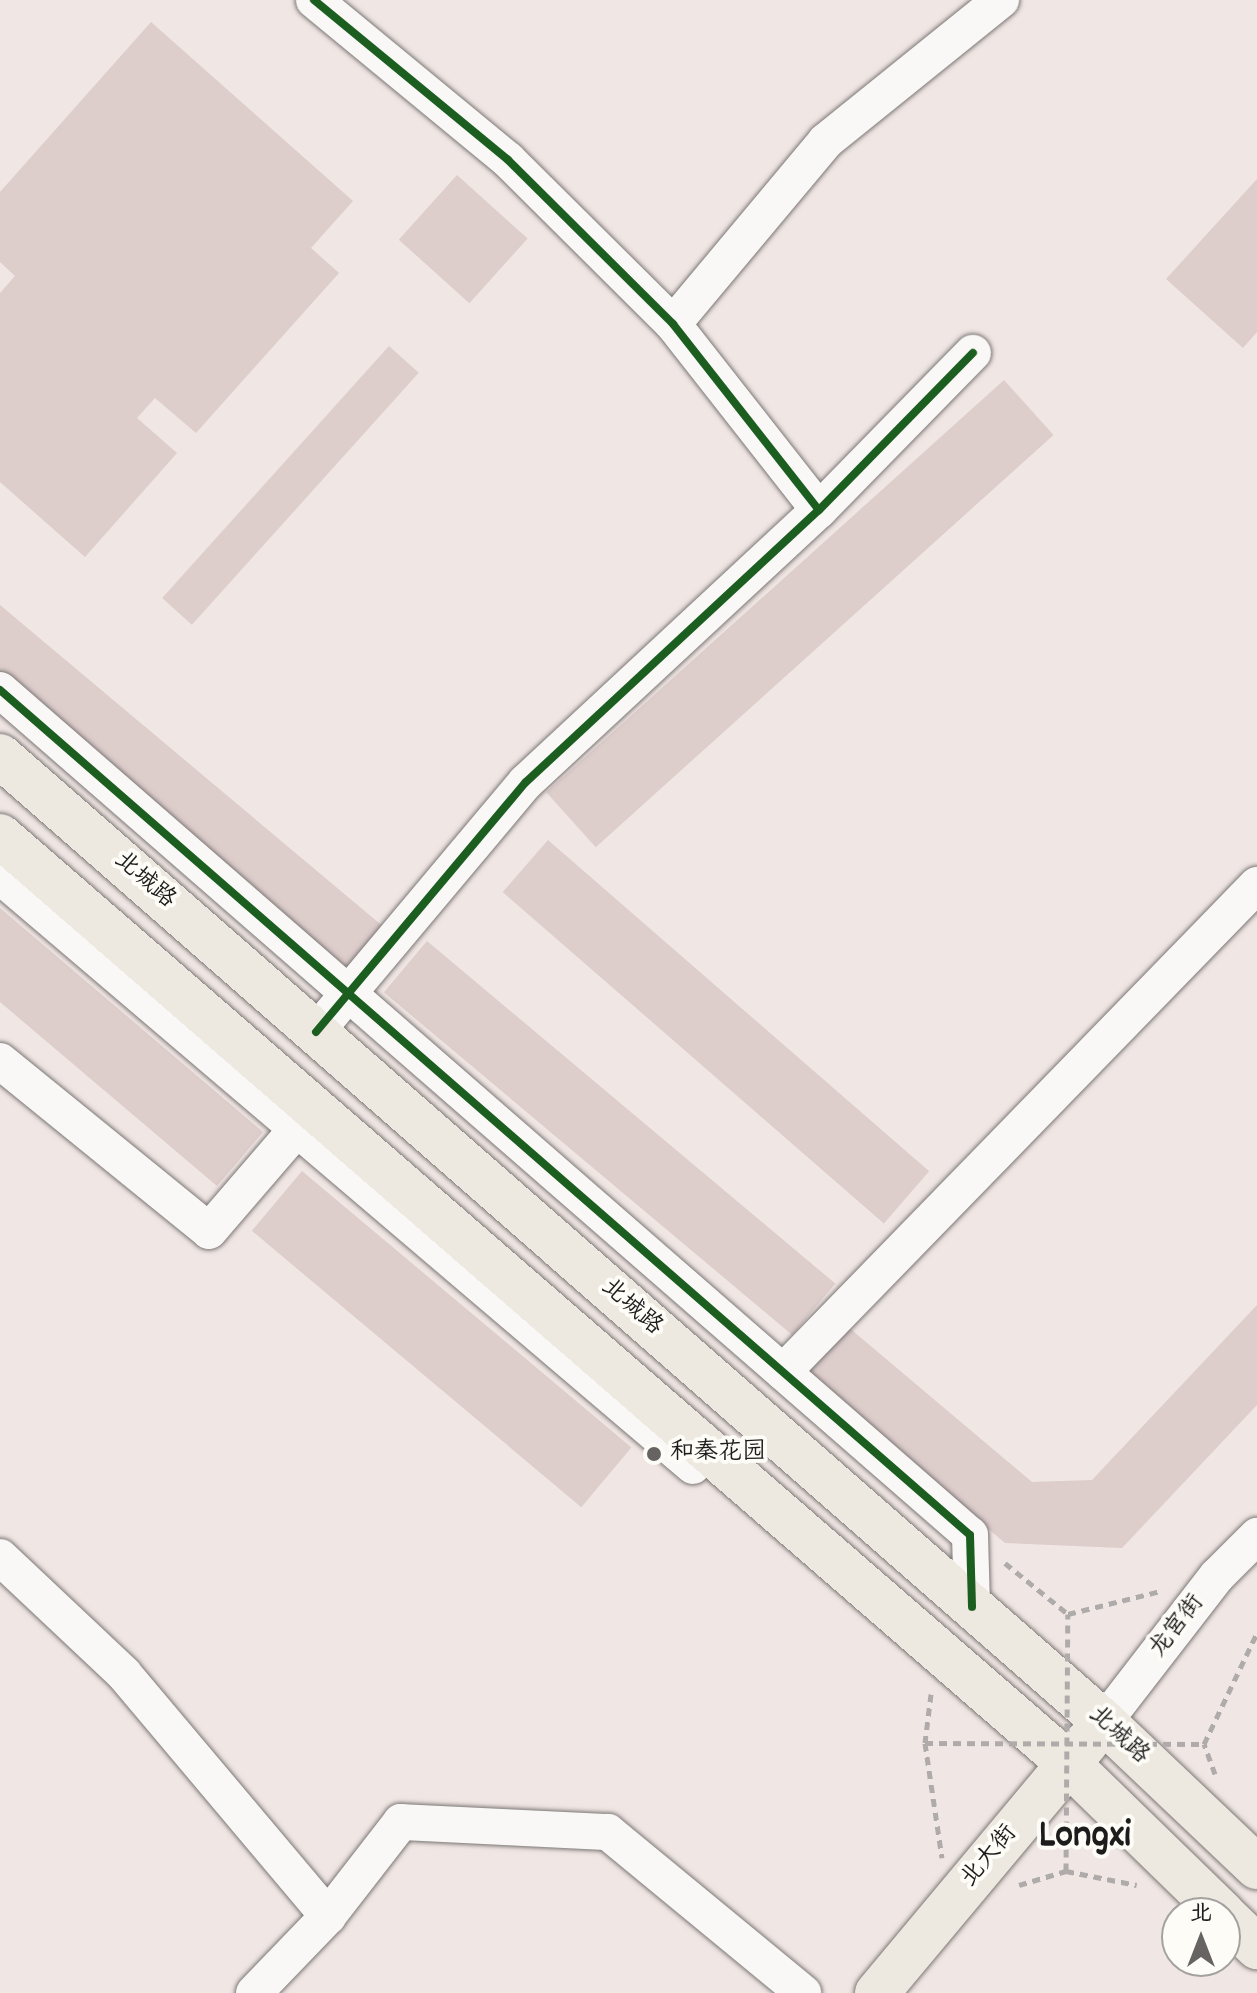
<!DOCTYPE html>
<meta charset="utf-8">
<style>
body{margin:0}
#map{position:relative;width:1257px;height:1993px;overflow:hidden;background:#f0e6e3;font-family:Dekko,"LXGW WenKai TC",sans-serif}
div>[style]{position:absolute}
.building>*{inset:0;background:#ddcdcb;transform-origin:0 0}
.path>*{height:5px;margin-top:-2.5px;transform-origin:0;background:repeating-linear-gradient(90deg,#aeabaa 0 8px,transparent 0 14px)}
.roads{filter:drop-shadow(0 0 2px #7b7776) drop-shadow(0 0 2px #7b7776)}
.minor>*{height:36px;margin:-18px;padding:0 18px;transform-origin:18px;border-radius:18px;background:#f9f8f6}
.major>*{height:44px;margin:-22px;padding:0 22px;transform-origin:22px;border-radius:22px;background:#eee9e0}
.path-bridge>*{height:5px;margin-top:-2.5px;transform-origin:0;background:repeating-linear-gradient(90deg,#aeabaa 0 8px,transparent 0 14px)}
.cycleway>*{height:8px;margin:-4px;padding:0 4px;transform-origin:4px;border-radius:4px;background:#1b5e20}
.dots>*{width:22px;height:22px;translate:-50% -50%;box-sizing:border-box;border:4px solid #fdfcf7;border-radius:50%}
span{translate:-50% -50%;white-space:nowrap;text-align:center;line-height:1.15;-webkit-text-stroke:8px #fdfcf7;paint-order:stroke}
.street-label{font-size:24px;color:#1c1c1c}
.poi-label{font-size:24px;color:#1c1c1c}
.left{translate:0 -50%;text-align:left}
.town-label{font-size:40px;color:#1c1c1c;font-weight:700}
.north{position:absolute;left:1161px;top:1897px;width:80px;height:80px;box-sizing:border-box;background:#fdfcf7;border:2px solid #a3a29f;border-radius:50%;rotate:0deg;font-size:22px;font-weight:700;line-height:32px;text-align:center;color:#1c1c1c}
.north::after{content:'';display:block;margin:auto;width:28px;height:36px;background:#666362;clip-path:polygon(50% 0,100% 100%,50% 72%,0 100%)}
</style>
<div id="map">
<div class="building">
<i style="clip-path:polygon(151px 22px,353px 201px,311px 248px,339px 273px,196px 433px,155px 398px,137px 418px,177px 453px,85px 557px,0 482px,0 293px,15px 276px,0 262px,0 192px)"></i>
<i style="left:457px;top:175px;width:95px;height:87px;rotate:42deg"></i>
<i style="clip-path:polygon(1257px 179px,1257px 332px,1243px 348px,1166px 279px)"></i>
<i style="left:389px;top:346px;width:40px;height:339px;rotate:42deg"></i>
<i style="left:1004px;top:380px;width:74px;height:616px;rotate:48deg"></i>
<i style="left:0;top:605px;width:513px;height:70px;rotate:40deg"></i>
<i style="left:548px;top:840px;width:505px;height:69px;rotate:41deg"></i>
<i style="clip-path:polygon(0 908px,263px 1132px,217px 1186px,0 1002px)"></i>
<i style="left:427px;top:941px;width:533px;height:67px;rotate:40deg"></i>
<i style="left:302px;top:1171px;width:430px;height:78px;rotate:40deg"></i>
<i style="clip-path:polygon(1257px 1305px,1257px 1405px,1122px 1548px,1005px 1543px,805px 1374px,847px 1326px,1032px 1482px,1092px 1480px)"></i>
</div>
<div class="path">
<i style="left:1005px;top:1563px;width:81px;rotate:39deg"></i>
<i style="left:1068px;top:1614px;width:96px;rotate:-13.9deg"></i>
<i style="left:931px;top:1694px;width:49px;rotate:97deg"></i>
<i style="left:925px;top:1743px;width:116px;rotate:81.6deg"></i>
<i style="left:1215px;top:1774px;width:32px;rotate:-110deg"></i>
<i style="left:1204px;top:1744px;width:123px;rotate:-64.5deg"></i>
<i style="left:1019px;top:1885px;width:49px;rotate:-16.6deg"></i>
<i style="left:1066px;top:1871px;width:72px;rotate:11.2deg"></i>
</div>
<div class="roads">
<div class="minor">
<i style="left:314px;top:0;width:251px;rotate:39.5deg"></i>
<i style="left:508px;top:160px;width:233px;rotate:44.8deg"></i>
<i style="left:673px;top:324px;width:236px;rotate:51.9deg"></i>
<i style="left:673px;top:324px;width:239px;rotate:-50.1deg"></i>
<i style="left:826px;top:141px;width:225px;rotate:-38.9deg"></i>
<i style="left:0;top:690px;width:1286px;rotate:41.06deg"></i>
<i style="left:970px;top:1535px;width:72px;rotate:88.4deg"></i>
<i style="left:0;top:876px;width:910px;rotate:40.41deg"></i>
<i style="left:316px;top:1032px;width:326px;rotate:-50deg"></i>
<i style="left:526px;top:782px;width:400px;rotate:-42.9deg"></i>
<i style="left:819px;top:510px;width:220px;rotate:-45.6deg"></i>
<i style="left:0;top:1061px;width:269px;rotate:39.1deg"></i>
<i style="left:209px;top:1231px;width:133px;rotate:-49.3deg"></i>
<i style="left:783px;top:1372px;width:680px;rotate:-45.78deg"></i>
<i style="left:0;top:1557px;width:170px;rotate:43.3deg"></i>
<i style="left:124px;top:1674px;width:317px;rotate:49.9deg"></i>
<i style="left:1104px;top:1722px;width:185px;rotate:-52.3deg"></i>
<i style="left:1217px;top:1576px;width:57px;rotate:-45deg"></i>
<i style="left:254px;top:1993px;width:107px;rotate:-46.1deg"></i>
<i style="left:328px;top:1916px;width:119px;rotate:-52.2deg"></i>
<i style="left:401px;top:1822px;width:207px;rotate:2.8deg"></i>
<i style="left:608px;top:1832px;width:253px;rotate:39.5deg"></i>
</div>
<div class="major">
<i style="left:0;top:756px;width:1467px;rotate:41.19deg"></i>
<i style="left:1104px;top:1722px;width:211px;rotate:43.5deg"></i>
<i style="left:0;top:836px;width:1414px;rotate:40.96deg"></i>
<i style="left:1068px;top:1763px;width:215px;rotate:44.2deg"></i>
<i style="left:1225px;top:1916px;width:45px;rotate:44.1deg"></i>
<i style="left:877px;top:1993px;width:327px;rotate:-50.1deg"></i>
</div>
</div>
<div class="path-bridge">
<i style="left:925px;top:1743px;width:279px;rotate:0.2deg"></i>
<i style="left:1066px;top:1871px;width:257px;rotate:-89.6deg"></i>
</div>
<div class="cycleway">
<i style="left:314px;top:0;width:251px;rotate:39.5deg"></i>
<i style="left:508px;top:160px;width:233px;rotate:44.8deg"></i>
<i style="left:673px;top:324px;width:236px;rotate:51.9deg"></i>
<i style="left:0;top:690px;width:1286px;rotate:41.06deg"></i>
<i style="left:970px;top:1535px;width:72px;rotate:88.4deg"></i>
<i style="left:316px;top:1032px;width:326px;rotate:-50deg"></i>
<i style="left:526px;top:782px;width:400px;rotate:-42.9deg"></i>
<i style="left:819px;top:510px;width:220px;rotate:-45.6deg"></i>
</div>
<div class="dots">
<i style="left:654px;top:1454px;background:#666362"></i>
</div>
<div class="street-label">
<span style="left:144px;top:881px;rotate:41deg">北城路</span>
<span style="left:631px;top:1308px;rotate:41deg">北城路</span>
<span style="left:1178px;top:1627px;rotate:-52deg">龙宫街</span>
<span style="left:1118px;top:1736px;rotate:43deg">北城路</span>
<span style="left:990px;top:1857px;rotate:-50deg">北大街</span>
</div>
<div class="poi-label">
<span class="left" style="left:670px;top:1454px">和秦花园</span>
</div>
<div class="town-label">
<span style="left:1085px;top:1838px">Longxi</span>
</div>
<div class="north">北</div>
</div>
